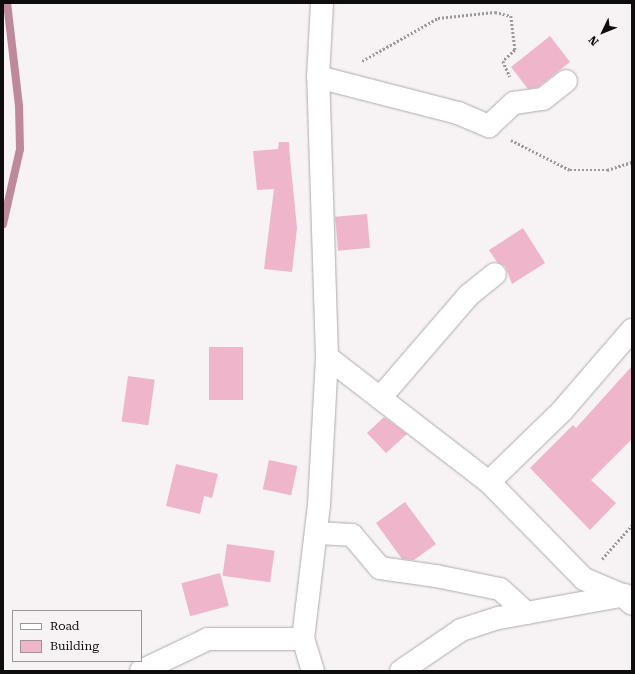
<!DOCTYPE html>
<style>
body{margin:0}
#map{position:relative;width:635px;height:674px;overflow:hidden;background:#f7f2f4;font-family:"Roboto Serif",serif}
div>[style]{position:absolute}
.stream>*{height:8px;margin:-4px;padding:0 4px;transform-origin:4px;border-radius:4px;background:#be889d}
.building>*{inset:0;background:#eeb5cb;transform-origin:0 0}
.path>*{height:2.5px;margin-top:-1.25px;transform-origin:0;background:repeating-linear-gradient(90deg,#9c9899 0 2px,transparent 0 4px)}
.roads{filter:drop-shadow(0 0 1px #afaaac) drop-shadow(0 0 1px #afaaac)}
.minor>*{height:22px;margin:-11px;padding:0 11px;transform-origin:11px;border-radius:11px;background:#fff}
span{translate:-50% -50%;white-space:nowrap;text-align:center;line-height:1.15;-webkit-text-stroke:4px #f7f2f4;paint-order:stroke}
.frame{position:absolute;inset:0;border:4px solid #0e0c0c;pointer-events:none}
.legend{position:absolute;left:12px;top:610px;width:130px;height:52px;box-sizing:border-box;background:#f7f2f4;border:1px solid #9a9697;margin:0;padding:5px 7px;list-style:none;font-size:12px;color:#0e0c0c}
.legend li{display:flex;align-items:center;gap:8px;height:20px}
.legend b{width:20px;border:1px solid #9a9697}
.north{position:absolute;left:583px;top:12px;width:40px;height:40px;-webkit-text-stroke:3px #f7f2f4;paint-order:stroke;rotate:227deg;font-size:11px;font-weight:700;line-height:16px;text-align:center;color:#0e0c0c}
.north::after{content:'';display:block;margin:auto;width:14px;height:18px;background:#0e0c0c;clip-path:polygon(50% 0,100% 100%,50% 72%,0 100%)}
</style>
<div id="map">
<div class="stream">
<i style="left:3px;top:224px;width:77px;rotate:-77.2deg"></i>
<i style="left:20px;top:149px;width:43px;rotate:-91.3deg"></i>
<i style="left:19px;top:106px;width:104px;rotate:-96.6deg"></i>
</div>
<div class="building">
<i style="clip-path:polygon(550px 36px,570px 62px,538px 87px,528px 89px,511px 67px)"></i>
<i style="clip-path:polygon(279px 142px,289px 142px,289px 148px,297px 228px,292px 272px,264px 269px,274px 189px,257px 190px,253px 151px,278px 149px)"></i>
<i style="left:367px;top:214px;width:34px;height:32px;rotate:85deg"></i>
<i style="clip-path:polygon(523px 228px,545px 263px,512px 284px,505px 266px,497px 262px,489px 250px)"></i>
<i style="left:209px;top:347px;width:34px;height:53px"></i>
<i style="clip-path:polygon(632px 366px,632px 439px,591px 480px,616px 503px,590px 530px,530px 468px,573px 425px,576px 428px)"></i>
<i style="left:128px;top:376px;width:27px;height:46px;rotate:8deg"></i>
<i style="clip-path:polygon(384px 417px,407px 434px,386px 453px,367px 433px)"></i>
<i style="left:269px;top:460px;width:29px;height:30px;rotate:12deg"></i>
<i style="clip-path:polygon(176px 464px,218px 474px,212px 498px,204px 496px,200px 514px,166px 506px)"></i>
<i style="clip-path:polygon(405px 502px,436px 544px,414px 560px,402px 559px,376px 523px)"></i>
<i style="left:227px;top:544px;width:48px;height:32px;rotate:8deg"></i>
<i style="left:220px;top:573px;width:34px;height:40px;rotate:75deg"></i>
</div>
<div class="path">
<i style="left:362px;top:61px;width:87px;rotate:-29.5deg"></i>
<i style="left:438px;top:18px;width:57px;rotate:-6deg"></i>
<i style="left:495px;top:12px;width:16px;rotate:14deg"></i>
<i style="left:511px;top:16px;width:34px;rotate:83deg"></i>
<i style="left:515px;top:50px;width:16px;rotate:137deg"></i>
<i style="left:503px;top:61px;width:17px;rotate:66deg"></i>
<i style="left:511px;top:140px;width:66px;rotate:27deg"></i>
<i style="left:570px;top:170px;width:37px"></i>
<i style="left:607px;top:170px;width:26px;rotate:-18deg"></i>
<i style="left:602px;top:559px;width:45px;rotate:-48.6deg"></i>
</div>
<div class="roads">
<div class="minor">
<i style="left:318px;top:77px;width:145px;rotate:14.4deg"></i>
<i style="left:458px;top:113px;width:34px;rotate:23deg"></i>
<i style="left:489px;top:126px;width:34px;rotate:-43deg"></i>
<i style="left:514px;top:103px;width:29px;rotate:-8deg"></i>
<i style="left:543px;top:99px;width:29px;rotate:-38deg"></i>
<i style="left:327px;top:357px;width:205px;rotate:37.7deg"></i>
<i style="left:489px;top:482px;width:136px;rotate:45.6deg"></i>
<i style="left:584px;top:579px;width:41px;rotate:22.8deg"></i>
<i style="left:622px;top:595px;width:13px;rotate:42deg"></i>
<i style="left:380px;top:398px;width:136px;rotate:-49.2deg"></i>
<i style="left:469px;top:295px;width:33px;rotate:-39deg"></i>
<i style="left:489px;top:482px;width:102px;rotate:-44.2deg"></i>
<i style="left:562px;top:411px;width:107px;rotate:-49.2deg"></i>
<i style="left:316px;top:533px;width:36px;rotate:3deg"></i>
<i style="left:352px;top:535px;width:43px;rotate:49.7deg"></i>
<i style="left:380px;top:568px;width:57px;rotate:8.1deg"></i>
<i style="left:436px;top:576px;width:65px;rotate:11.5deg"></i>
<i style="left:500px;top:589px;width:36px;rotate:42deg"></i>
<i style="left:141px;top:671px;width:74px;rotate:-25.5deg"></i>
<i style="left:208px;top:639px;width:95px"></i>
<i style="left:313px;top:671px;width:34px;rotate:-107deg"></i>
<i style="left:303px;top:639px;width:135px;rotate:-83.2deg"></i>
<i style="left:319px;top:505px;width:148px;rotate:-86.9deg"></i>
<i style="left:327px;top:357px;width:280px;rotate:-91.8deg"></i>
<i style="left:318px;top:77px;width:74px;rotate:-86.9deg"></i>
<i style="left:401px;top:671px;width:73px;rotate:-34.3deg"></i>
<i style="left:461px;top:630px;width:40px;rotate:-18deg"></i>
<i style="left:499px;top:618px;width:128px;rotate:-10.3deg"></i>
</div>
</div>
<div class="frame"></div>
<ul class="legend">
<li><b style="height:5px;background:#fff"></b>Road</li>
<li><b style="height:11px;background:#eeb5cb"></b>Building</li>
</ul>
<div class="north">N</div>
</div>
